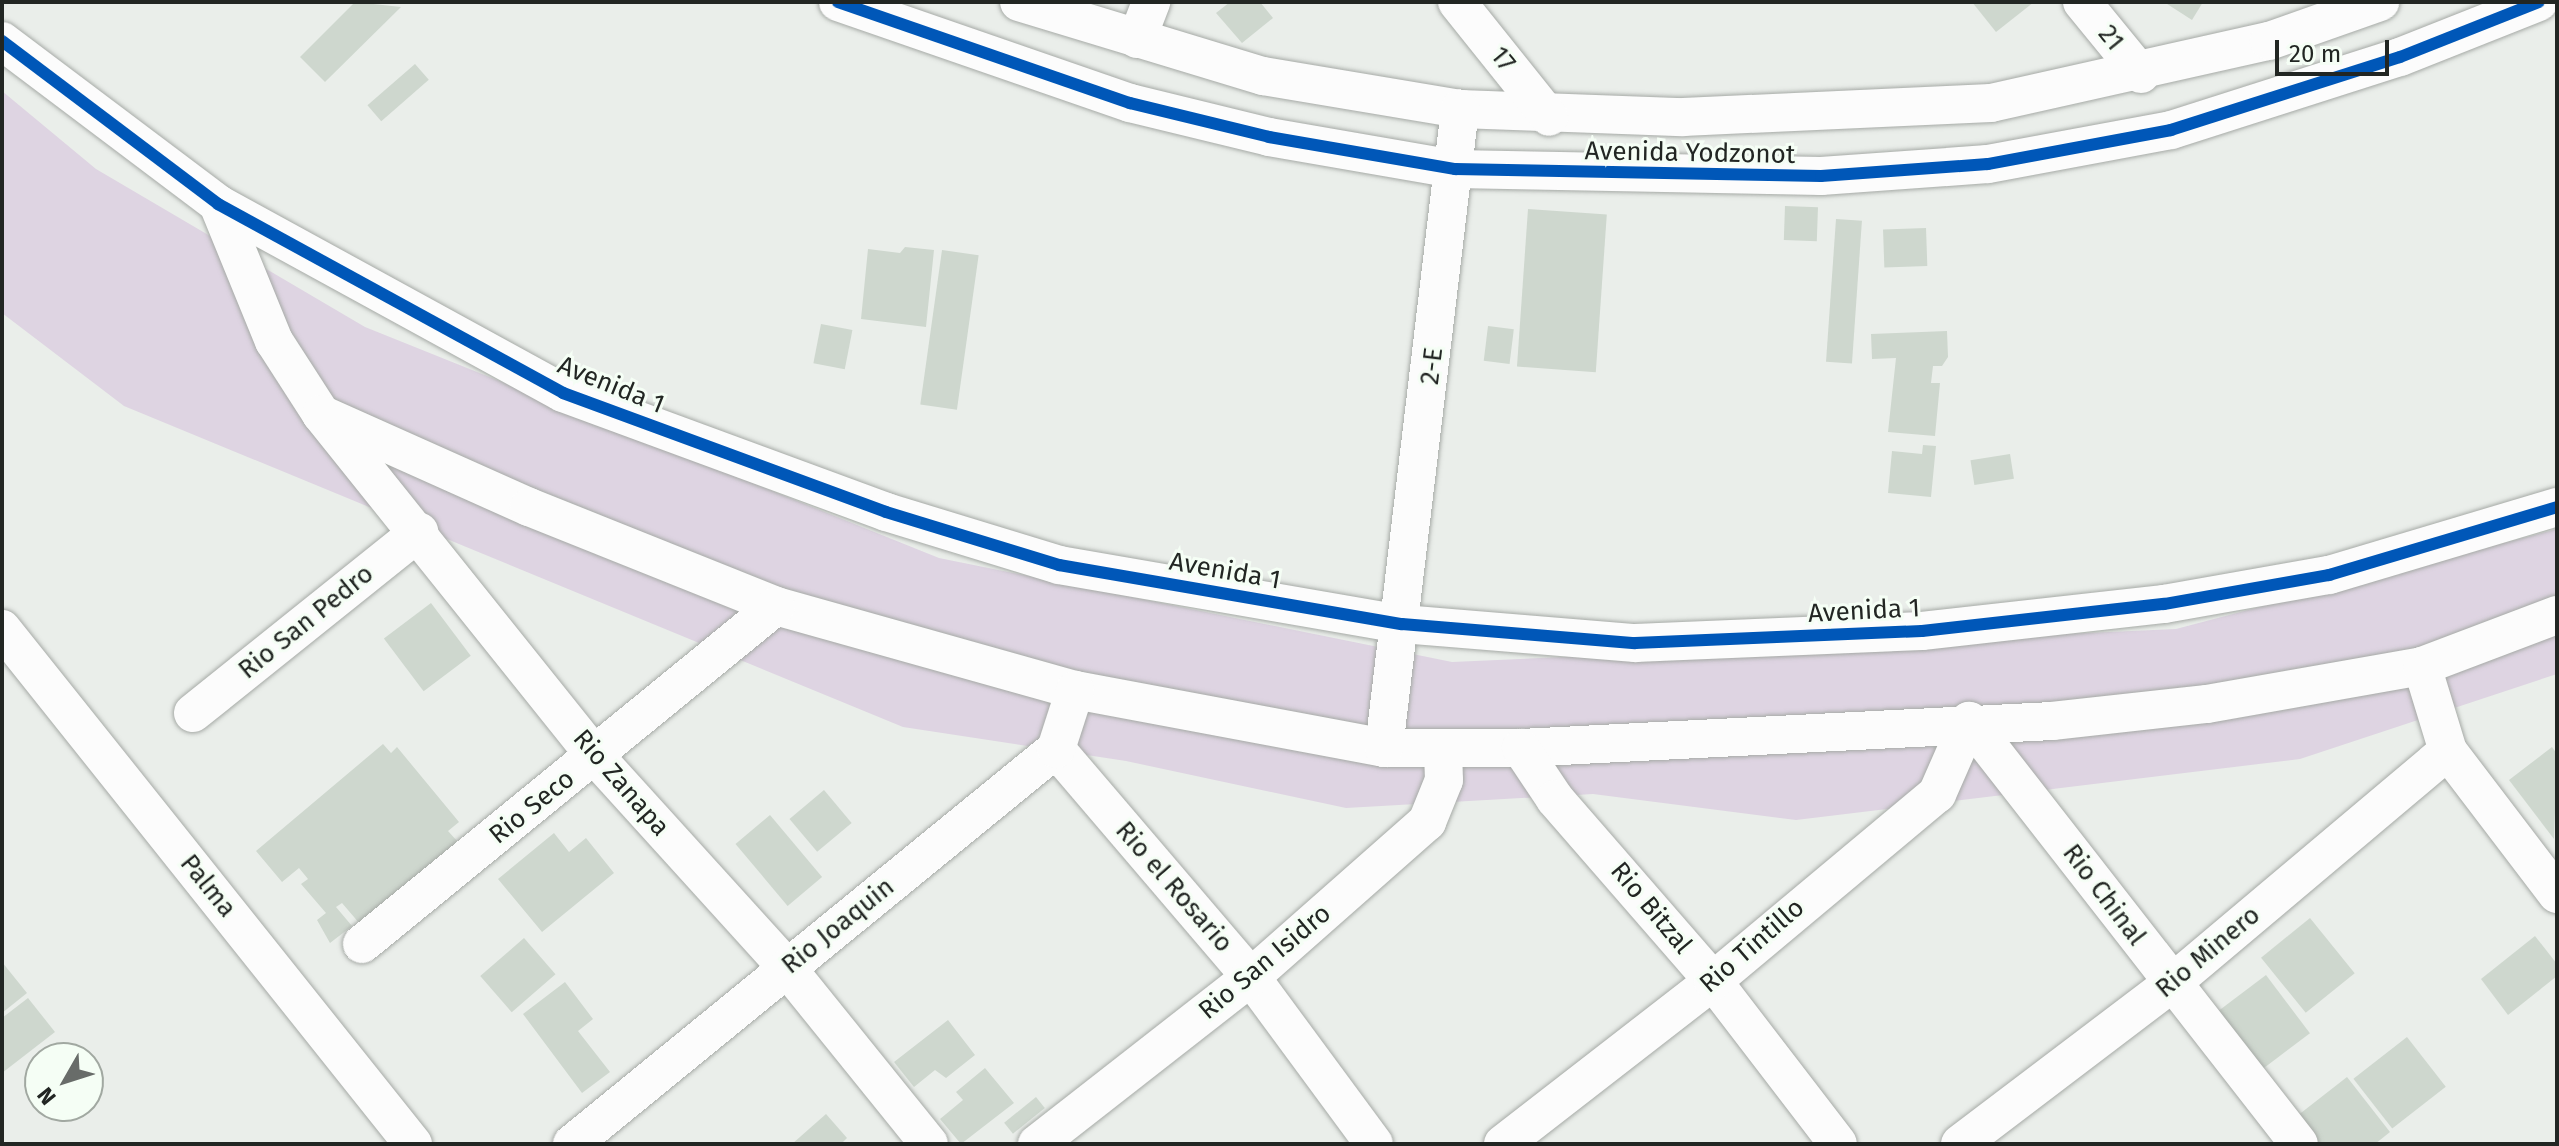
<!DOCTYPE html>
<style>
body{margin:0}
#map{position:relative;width:2559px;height:1146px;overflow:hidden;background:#eaeeea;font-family:"Fira Sans",sans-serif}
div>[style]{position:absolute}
.green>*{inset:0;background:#ded4e2}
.building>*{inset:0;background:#ced7ce;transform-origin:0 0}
.roads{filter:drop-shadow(0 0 2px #a6aaa6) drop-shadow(0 0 2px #a6aaa6)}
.minor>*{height:38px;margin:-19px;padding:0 19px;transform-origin:19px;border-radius:19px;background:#fcfcfc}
.cycleway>*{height:12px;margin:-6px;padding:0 6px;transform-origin:6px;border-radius:6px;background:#0057b8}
span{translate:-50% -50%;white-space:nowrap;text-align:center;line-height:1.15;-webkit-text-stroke:6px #f5fef5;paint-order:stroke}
.street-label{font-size:26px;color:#222623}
.frame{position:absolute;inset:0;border:4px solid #222623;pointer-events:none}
.north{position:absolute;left:24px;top:1042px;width:80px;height:80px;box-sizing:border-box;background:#f5fef5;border:2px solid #a1a8a1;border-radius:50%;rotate:231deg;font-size:22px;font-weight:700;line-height:32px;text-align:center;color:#222623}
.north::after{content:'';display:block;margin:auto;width:28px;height:36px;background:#686c69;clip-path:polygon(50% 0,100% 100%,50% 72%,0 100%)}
.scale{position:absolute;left:2275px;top:40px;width:114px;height:36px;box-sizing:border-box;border:4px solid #222623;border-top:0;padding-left:10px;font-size:24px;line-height:28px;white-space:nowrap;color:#222623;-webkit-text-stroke:6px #f5fef5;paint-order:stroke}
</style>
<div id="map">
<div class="green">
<i style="clip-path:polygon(2px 91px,96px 169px,365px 327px,939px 558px,1452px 662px,2176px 629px,2557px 529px,2557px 674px,2300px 759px,1796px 820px,1593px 794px,1346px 808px,1126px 761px,903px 727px,124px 406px,2px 313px)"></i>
</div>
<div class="building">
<i style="clip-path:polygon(355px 2px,401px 7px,325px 82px,300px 57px)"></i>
<i style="clip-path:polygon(1230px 2px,1260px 2px,1273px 18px,1242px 43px,1216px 13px)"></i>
<i style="clip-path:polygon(1972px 2px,2034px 2px,1996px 32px)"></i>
<i style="clip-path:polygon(2164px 2px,2203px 2px,2192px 20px)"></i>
<i style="left:415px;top:64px;width:21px;height:63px;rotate:49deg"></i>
<i style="left:1785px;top:206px;width:33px;height:34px;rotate:2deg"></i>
<i style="left:1528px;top:209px;width:79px;height:158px;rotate:4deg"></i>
<i style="left:1836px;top:219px;width:26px;height:143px;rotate:4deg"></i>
<i style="left:1926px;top:228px;width:38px;height:43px;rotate:88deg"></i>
<i style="clip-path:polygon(905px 247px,934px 250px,926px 327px,861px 319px,868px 249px,900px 253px)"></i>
<i style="left:942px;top:250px;width:37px;height:156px;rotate:8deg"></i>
<i style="left:821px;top:324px;width:32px;height:40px;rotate:11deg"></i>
<i style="left:1488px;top:326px;width:26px;height:35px;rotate:7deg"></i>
<i style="clip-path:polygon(1947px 331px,1948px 357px,1942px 366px,1933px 366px,1931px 383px,1940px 383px,1935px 436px,1888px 432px,1896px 358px,1872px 359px,1871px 334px)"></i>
<i style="clip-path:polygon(1923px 445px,1936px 446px,1931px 497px,1888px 493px,1892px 451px,1922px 454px)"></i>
<i style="left:2010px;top:454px;width:25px;height:40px;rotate:81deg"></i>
<i style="left:431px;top:603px;width:66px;height:59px;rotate:53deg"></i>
<i style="clip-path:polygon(383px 744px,391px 753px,397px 747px,459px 822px,448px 831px,458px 842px,360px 924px,342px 903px,336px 907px,352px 926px,330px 943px,317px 920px,326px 913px,301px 884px,308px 879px,299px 868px,282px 882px,256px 851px)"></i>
<i style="clip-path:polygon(2552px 747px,2557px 754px,2554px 839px,2509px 780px)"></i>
<i style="left:824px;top:790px;width:43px;height:45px;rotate:50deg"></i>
<i style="left:770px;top:815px;width:81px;height:45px;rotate:50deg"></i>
<i style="clip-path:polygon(554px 833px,569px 852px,586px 838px,614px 873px,542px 932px,498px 879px)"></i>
<i style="left:2310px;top:918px;width:71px;height:63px;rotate:51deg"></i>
<i style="clip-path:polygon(2535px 936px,2557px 964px,2557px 976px,2508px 1015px,2481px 979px)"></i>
<i style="left:524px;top:938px;width:48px;height:58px;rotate:49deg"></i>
<i style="clip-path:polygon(2px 962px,27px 993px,2px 1013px)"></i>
<i style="left:2266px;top:975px;width:73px;height:63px;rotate:53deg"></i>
<i style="clip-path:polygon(565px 982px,593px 1019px,578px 1031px,610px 1072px,582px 1093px,523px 1014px)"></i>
<i style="clip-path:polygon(28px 998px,55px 1032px,2px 1073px,2px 1018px)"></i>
<i style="clip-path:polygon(948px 1020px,975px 1055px,946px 1078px,935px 1070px,914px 1087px,894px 1062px)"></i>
<i style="left:2407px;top:1037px;width:63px;height:68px;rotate:52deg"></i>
<i style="clip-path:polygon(985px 1068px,1014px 1103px,961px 1144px,940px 1119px,963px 1100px,956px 1092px)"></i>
<i style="clip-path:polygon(2347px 1077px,2390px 1132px,2375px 1144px,2320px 1144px,2297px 1116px)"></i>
<i style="left:1036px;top:1097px;width:14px;height:41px;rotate:51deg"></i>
<i style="clip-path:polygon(826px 1114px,847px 1138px,841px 1144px,792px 1144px)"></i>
</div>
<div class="roads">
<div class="minor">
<i style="left:838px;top:2px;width:309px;rotate:19.1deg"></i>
<i style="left:1130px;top:103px;width:143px;rotate:13.7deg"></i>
<i style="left:1269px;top:137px;width:189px;rotate:9.8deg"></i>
<i style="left:1455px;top:169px;width:366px;rotate:1.1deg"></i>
<i style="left:1821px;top:176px;width:167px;rotate:-4.1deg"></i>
<i style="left:1988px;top:164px;width:186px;rotate:-10.5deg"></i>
<i style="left:2171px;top:130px;width:240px;rotate:-17.7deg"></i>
<i style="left:2400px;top:57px;width:149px;rotate:-21.6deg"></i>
<i style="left:1019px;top:2px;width:255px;rotate:16.9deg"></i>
<i style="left:1263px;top:76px;width:200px;rotate:9.5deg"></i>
<i style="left:1460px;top:109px;width:223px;rotate:2.1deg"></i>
<i style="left:1683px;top:117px;width:308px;rotate:-2.6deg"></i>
<i style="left:1991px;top:103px;width:285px;rotate:-12.6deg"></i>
<i style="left:2269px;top:41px;width:118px;rotate:-19.4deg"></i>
<i style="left:1457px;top:2px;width:147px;rotate:51.3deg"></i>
<i style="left:2082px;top:2px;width:93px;rotate:50.7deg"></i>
<i style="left:1137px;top:39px;width:40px;rotate:-69deg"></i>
<i style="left:2px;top:41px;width:271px;rotate:37deg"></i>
<i style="left:218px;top:204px;width:393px;rotate:28.7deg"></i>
<i style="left:563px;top:393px;width:344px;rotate:20.2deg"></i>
<i style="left:886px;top:512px;width:181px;rotate:17deg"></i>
<i style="left:1059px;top:565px;width:348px;rotate:9.8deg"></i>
<i style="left:1402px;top:624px;width:234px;rotate:4.7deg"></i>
<i style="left:1635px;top:643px;width:287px;rotate:-2.4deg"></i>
<i style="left:1922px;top:631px;width:244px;rotate:-6.4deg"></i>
<i style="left:2164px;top:604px;width:168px;rotate:-10deg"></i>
<i style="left:2329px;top:575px;width:238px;rotate:-16.6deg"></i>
<i style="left:218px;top:204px;width:148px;rotate:67.8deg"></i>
<i style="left:274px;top:341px;width:87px;rotate:57.2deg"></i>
<i style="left:321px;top:414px;width:438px;rotate:51.3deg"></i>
<i style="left:595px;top:756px;width:286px;rotate:47.8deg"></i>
<i style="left:787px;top:968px;width:226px;rotate:51.1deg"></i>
<i style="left:321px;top:414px;width:228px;rotate:24.1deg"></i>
<i style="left:529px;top:507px;width:266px;rotate:21.8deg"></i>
<i style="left:776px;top:606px;width:311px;rotate:15.7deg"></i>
<i style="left:1075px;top:690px;width:314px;rotate:10.6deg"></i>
<i style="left:1384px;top:748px;width:137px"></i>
<i style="left:1521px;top:748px;width:532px;rotate:-2.91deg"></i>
<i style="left:2052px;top:721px;width:156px;rotate:-6.3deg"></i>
<i style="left:2207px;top:704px;width:218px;rotate:-10deg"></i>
<i style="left:2422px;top:666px;width:144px;rotate:-20.7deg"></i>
<i style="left:2px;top:629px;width:659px;rotate:51.41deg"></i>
<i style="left:2422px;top:666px;width:89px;rotate:73deg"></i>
<i style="left:2448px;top:751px;width:180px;rotate:52.7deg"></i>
<i style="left:193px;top:713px;width:290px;rotate:-38.7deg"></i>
<i style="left:1384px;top:748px;width:644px;rotate:-83.22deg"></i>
<i style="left:1521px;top:748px;width:61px;rotate:56.3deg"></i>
<i style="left:1555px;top:799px;width:241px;rotate:49deg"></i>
<i style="left:1713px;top:981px;width:205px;rotate:52.5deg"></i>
<i style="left:1056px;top:749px;width:300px;rotate:49.5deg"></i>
<i style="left:1251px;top:977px;width:207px;rotate:53.6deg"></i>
<i style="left:362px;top:944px;width:534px;rotate:-39.23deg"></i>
<i style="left:572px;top:1144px;width:625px;rotate:-39.22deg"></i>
<i style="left:1056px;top:749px;width:62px;rotate:-72.1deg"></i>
<i style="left:1037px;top:1144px;width:271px;rotate:-38deg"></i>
<i style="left:1251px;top:977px;width:235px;rotate:-41.4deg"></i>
<i style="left:1427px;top:822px;width:45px;rotate:-68deg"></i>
<i style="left:1444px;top:780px;width:32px;rotate:-92deg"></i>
<i style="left:1503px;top:1144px;width:266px;rotate:-37.8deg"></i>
<i style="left:1713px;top:981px;width:292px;rotate:-39.9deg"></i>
<i style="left:1937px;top:794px;width:80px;rotate:-66.3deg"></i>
<i style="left:1969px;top:721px;width:536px;rotate:52.04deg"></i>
<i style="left:1960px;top:1144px;width:265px;rotate:-37.2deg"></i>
<i style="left:2171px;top:984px;width:362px;rotate:-40.1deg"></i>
</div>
</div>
<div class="cycleway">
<i style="left:838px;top:2px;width:309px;rotate:19.1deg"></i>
<i style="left:1130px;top:103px;width:143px;rotate:13.7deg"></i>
<i style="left:1269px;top:137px;width:189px;rotate:9.8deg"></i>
<i style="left:1455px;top:169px;width:366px;rotate:1.1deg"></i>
<i style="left:1821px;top:176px;width:167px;rotate:-4.1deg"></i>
<i style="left:1988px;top:164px;width:186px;rotate:-10.5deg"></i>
<i style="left:2171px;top:130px;width:240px;rotate:-17.7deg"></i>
<i style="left:2400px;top:57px;width:149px;rotate:-21.6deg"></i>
<i style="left:2px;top:41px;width:271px;rotate:37deg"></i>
<i style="left:218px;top:204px;width:393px;rotate:28.7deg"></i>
<i style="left:563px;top:393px;width:344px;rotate:20.2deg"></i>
<i style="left:886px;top:512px;width:181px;rotate:17deg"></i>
<i style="left:1059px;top:565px;width:348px;rotate:9.8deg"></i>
<i style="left:1402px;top:624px;width:234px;rotate:4.7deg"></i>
<i style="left:1635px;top:643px;width:287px;rotate:-2.4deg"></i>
<i style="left:1922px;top:631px;width:244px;rotate:-6.4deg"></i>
<i style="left:2164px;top:604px;width:168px;rotate:-10deg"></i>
<i style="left:2329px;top:575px;width:238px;rotate:-16.6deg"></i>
</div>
<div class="street-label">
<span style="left:2111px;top:38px;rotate:51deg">21</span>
<span style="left:1503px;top:59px;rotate:51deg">17</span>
<span style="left:1690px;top:153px;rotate:1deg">Avenida Yodzonot</span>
<span style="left:1432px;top:366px;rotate:-83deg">2-E</span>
<span style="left:611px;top:385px;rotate:22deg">Avenida 1</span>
<span style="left:1225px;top:571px;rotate:10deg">Avenida 1</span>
<span style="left:1864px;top:611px;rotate:-3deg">Avenida 1</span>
<span style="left:306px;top:622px;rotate:-39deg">Rio San Pedro</span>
<span style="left:621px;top:783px;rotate:49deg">Rio Zanapa</span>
<span style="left:532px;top:807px;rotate:-39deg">Rio Seco</span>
<span style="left:208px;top:886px;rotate:51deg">Palma</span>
<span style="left:1174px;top:887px;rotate:49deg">Rio el Rosario</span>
<span style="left:2104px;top:895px;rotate:53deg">Rio Chinal</span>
<span style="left:1651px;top:908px;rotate:50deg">Rio Bitzal</span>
<span style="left:838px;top:926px;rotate:-39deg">Rio Joaquin</span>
<span style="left:1752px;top:946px;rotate:-41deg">Rio Tintillo</span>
<span style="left:2208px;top:952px;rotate:-40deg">Rio Minero</span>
<span style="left:1265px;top:962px;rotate:-40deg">Rio San Isidro</span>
</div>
<div class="frame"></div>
<div class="north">N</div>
<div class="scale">20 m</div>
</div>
